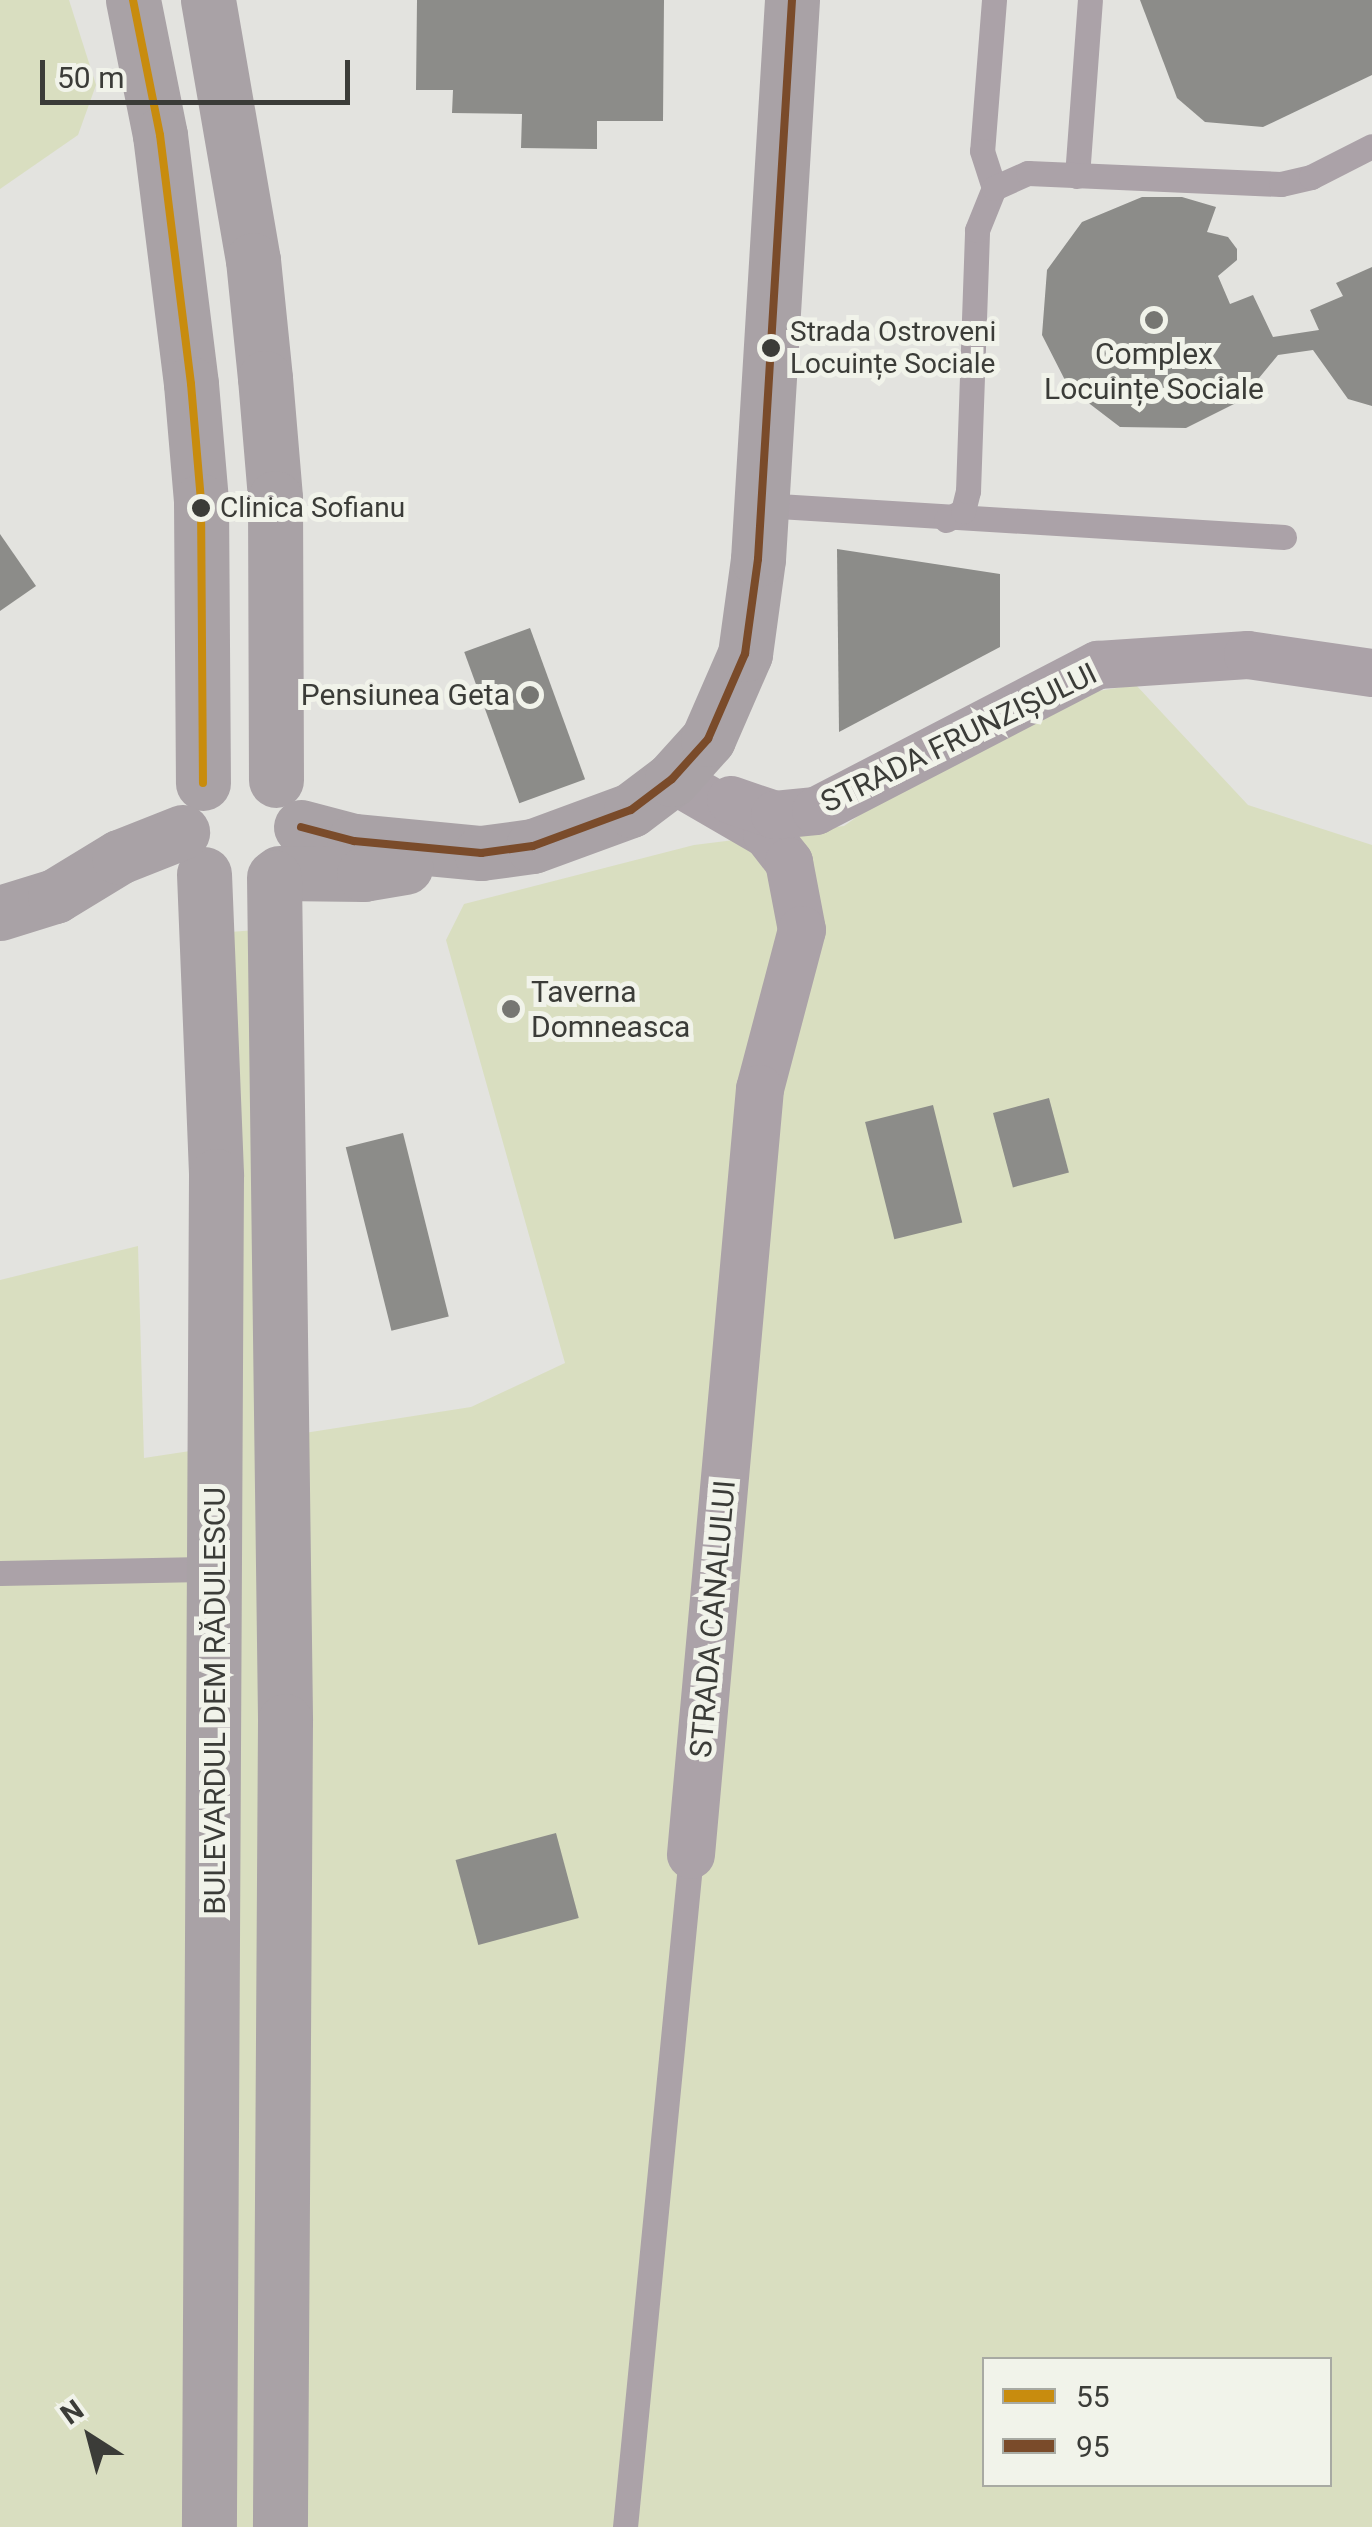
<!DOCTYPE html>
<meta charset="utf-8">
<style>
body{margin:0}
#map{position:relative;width:1372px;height:2527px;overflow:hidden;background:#e3e3df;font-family:Roboto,sans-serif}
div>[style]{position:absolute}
.green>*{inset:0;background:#d9dec0}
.building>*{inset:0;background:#8c8c89;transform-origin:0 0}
.lane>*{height:25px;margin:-12.5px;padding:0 12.5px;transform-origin:12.5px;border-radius:12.5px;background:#aba2a8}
.street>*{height:48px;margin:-24px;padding:0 24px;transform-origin:24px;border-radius:24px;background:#aba2a8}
.secondary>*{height:55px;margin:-27.5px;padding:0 27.5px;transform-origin:27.5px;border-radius:27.5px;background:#a9a2a6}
.bus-1>*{height:8px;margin:-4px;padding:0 4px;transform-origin:4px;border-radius:4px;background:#c88c0e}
.bus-2>*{height:8px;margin:-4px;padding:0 4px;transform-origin:4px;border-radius:4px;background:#7a4b2a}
.dots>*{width:28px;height:28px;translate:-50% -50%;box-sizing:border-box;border:5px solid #f1f3ea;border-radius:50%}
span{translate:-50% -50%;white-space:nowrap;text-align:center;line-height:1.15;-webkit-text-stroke:10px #f1f3ea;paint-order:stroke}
.bus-label{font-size:28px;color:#3b3c38}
.left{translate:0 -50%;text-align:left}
.poi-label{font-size:30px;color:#3b3c38}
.right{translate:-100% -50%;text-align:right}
.street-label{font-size:30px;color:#3b3c38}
.legend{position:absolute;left:982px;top:2357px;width:350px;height:130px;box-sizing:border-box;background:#f1f3ea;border:2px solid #a8aaa3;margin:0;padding:12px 18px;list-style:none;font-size:30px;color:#3b3c38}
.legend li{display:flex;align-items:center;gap:20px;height:50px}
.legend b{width:50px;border:2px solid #a8aaa3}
.north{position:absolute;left:40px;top:2387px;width:100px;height:100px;-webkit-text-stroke:8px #f1f3ea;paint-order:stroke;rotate:324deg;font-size:28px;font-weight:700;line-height:40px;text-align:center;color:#3b3c38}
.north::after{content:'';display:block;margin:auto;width:35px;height:45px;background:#3b3c38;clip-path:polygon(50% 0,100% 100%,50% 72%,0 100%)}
.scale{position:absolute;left:40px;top:60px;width:310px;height:45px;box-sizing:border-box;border:5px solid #3b3c38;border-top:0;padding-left:12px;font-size:30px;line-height:35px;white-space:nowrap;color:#3b3c38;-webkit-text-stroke:8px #f1f3ea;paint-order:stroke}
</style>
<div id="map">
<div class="green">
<i style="clip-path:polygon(0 0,69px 0,96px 85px,78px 135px,0 189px)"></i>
<i style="clip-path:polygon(evenodd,1136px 685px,1248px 805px,1372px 845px,1372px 2527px,0 2527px,0 1280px,138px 1246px,144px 1458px,236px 1444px,230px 932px,257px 930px,266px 1439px,471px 1407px,565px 1363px,446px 940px,464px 904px,694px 845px,844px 826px,917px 774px,1085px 693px,1136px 685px,984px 2360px,1330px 2360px,1330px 2484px,984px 2484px,984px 2360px)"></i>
</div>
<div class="building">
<i style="clip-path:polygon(417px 0,664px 0,663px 121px,597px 121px,597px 149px,521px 148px,522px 114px,452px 113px,453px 90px,416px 90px)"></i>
<i style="clip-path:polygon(1140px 0,1372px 0,1372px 75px,1263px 127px,1205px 122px,1177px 98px)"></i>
<i style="clip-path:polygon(1142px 197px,1182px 197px,1216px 207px,1207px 232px,1228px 237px,1237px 249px,1237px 260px,1218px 276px,1230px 304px,1253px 295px,1273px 337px,1319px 330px,1310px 310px,1343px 296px,1336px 283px,1372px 267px,1372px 406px,1348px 399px,1313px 350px,1278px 355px,1240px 401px,1186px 428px,1120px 427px,1069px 388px,1042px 335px,1047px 270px,1082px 222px)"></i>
<i style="clip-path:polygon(0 534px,36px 586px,0 611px)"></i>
<i style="clip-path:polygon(837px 549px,1000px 574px,1000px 647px,839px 732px)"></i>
<i style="left:530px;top:628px;width:161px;height:70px;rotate:70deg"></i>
<i style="left:1049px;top:1098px;width:77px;height:58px;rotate:75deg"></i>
<i style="left:933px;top:1105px;width:121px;height:70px;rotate:76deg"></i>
<i style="left:403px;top:1133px;width:189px;height:59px;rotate:76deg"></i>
<i style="left:556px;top:1833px;width:88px;height:104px;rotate:75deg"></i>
</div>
<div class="lane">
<i style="left:994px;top:0;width:151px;rotate:94.5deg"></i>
<i style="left:982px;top:151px;width:39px;rotate:72deg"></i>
<i style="left:1077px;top:176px;width:176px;rotate:-85.8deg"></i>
<i style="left:762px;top:505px;width:523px;rotate:3.51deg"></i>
<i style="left:946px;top:520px;width:19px;rotate:-28deg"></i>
<i style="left:963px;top:511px;width:21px;rotate:-76deg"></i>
<i style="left:968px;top:491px;width:261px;rotate:-88deg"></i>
<i style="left:977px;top:230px;width:45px;rotate:-68deg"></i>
<i style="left:994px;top:188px;width:37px;rotate:-24deg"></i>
<i style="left:1028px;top:173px;width:253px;rotate:2.5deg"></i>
<i style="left:1281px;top:184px;width:31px;rotate:-13deg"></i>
<i style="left:1311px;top:177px;width:68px;rotate:-26.9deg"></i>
<i style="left:0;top:1573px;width:216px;rotate:-1.1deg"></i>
<i style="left:625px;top:2527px;width:675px;rotate:-84.39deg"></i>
</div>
<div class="street">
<i style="left:672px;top:779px;width:110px;rotate:30.1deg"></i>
<i style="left:767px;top:834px;width:36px;rotate:52deg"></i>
<i style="left:789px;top:862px;width:69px;rotate:79.2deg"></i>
<i style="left:802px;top:930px;width:164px;rotate:104.8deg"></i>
<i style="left:760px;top:1089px;width:769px;rotate:95.15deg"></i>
<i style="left:731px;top:800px;width:46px;rotate:18.8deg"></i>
<i style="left:775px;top:815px;width:41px;rotate:-5.6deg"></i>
<i style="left:816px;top:811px;width:318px;rotate:-27.4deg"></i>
<i style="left:1098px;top:665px;width:150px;rotate:-3.8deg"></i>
<i style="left:1248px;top:655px;width:125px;rotate:8.3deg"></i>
</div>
<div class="secondary">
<i style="left:133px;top:0;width:138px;rotate:78.7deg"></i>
<i style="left:160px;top:135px;width:251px;rotate:82.9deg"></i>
<i style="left:191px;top:384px;width:117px;rotate:85.1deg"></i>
<i style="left:201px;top:501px;width:282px;rotate:89.6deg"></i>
<i style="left:208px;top:0;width:264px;rotate:80.2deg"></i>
<i style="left:253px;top:260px;width:119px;rotate:84.2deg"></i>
<i style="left:265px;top:378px;width:120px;rotate:85.2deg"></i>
<i style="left:275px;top:498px;width:282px;rotate:89.8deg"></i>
<i style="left:301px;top:827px;width:55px;rotate:14.8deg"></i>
<i style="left:354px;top:841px;width:128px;rotate:5.4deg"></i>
<i style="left:481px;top:853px;width:52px;rotate:-7.7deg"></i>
<i style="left:533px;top:846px;width:104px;rotate:-20.2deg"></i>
<i style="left:631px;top:810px;width:51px;rotate:-37.1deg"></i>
<i style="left:672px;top:779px;width:54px;rotate:-48deg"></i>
<i style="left:708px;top:739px;width:93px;rotate:-66.5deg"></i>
<i style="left:745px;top:654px;width:96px;rotate:-82.2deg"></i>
<i style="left:758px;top:559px;width:560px;rotate:-86.52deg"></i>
<i style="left:279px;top:873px;width:85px;rotate:0.7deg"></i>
<i style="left:364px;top:874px;width:42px;rotate:-9.7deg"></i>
<i style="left:204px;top:874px;width:302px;rotate:87.7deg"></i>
<i style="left:216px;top:1176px;width:1351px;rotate:90.3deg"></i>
<i style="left:274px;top:877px;width:844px;rotate:89.25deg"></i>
<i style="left:285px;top:1721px;width:806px;rotate:90.36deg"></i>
<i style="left:0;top:913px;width:58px;rotate:-17.2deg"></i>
<i style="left:55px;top:896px;width:75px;rotate:-31.4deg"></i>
<i style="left:119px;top:857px;width:68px;rotate:-21.6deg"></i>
</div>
<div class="bus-1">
<i style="left:133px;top:0;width:138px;rotate:78.7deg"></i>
<i style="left:160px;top:135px;width:251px;rotate:82.9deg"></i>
<i style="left:191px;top:384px;width:117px;rotate:85.1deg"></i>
<i style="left:201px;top:501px;width:282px;rotate:89.6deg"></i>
</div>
<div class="bus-2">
<i style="left:301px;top:827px;width:55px;rotate:14.8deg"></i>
<i style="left:354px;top:841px;width:128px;rotate:5.4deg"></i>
<i style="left:481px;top:853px;width:52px;rotate:-7.7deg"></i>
<i style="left:533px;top:846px;width:104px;rotate:-20.2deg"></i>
<i style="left:631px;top:810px;width:51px;rotate:-37.1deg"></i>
<i style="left:672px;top:779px;width:54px;rotate:-48deg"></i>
<i style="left:708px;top:739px;width:93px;rotate:-66.5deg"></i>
<i style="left:745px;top:654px;width:96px;rotate:-82.2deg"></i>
<i style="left:758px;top:559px;width:560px;rotate:-86.52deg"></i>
</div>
<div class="dots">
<i style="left:1154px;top:320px;background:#767672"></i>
<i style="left:771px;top:348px;background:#3b3c38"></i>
<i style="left:201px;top:508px;background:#3b3c38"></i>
<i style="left:530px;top:695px;background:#767672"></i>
<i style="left:511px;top:1009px;background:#767672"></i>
</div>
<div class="bus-label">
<span class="left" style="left:790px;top:348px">Strada Ostroveni<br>Locuințe Sociale</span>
<span class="left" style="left:220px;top:508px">Clinica Sofianu</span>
</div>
<div class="poi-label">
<span style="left:1154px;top:371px">Complex<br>Locuințe Sociale</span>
<span class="right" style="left:510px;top:695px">Pensiunea Geta</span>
<span class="left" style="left:531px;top:1009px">Taverna<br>Domneasca</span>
</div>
<div class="street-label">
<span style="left:959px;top:738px;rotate:-26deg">STRADA FRUNZIȘULUI</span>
<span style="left:713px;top:1619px;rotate:-85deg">STRADA CANALULUI</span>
<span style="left:215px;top:1701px;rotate:-90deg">BULEVARDUL DEM RĂDULESCU</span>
</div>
<ul class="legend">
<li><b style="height:12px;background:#c88c0e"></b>55</li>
<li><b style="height:12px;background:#7a4b2a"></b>95</li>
</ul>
<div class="north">N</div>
<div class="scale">50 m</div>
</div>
